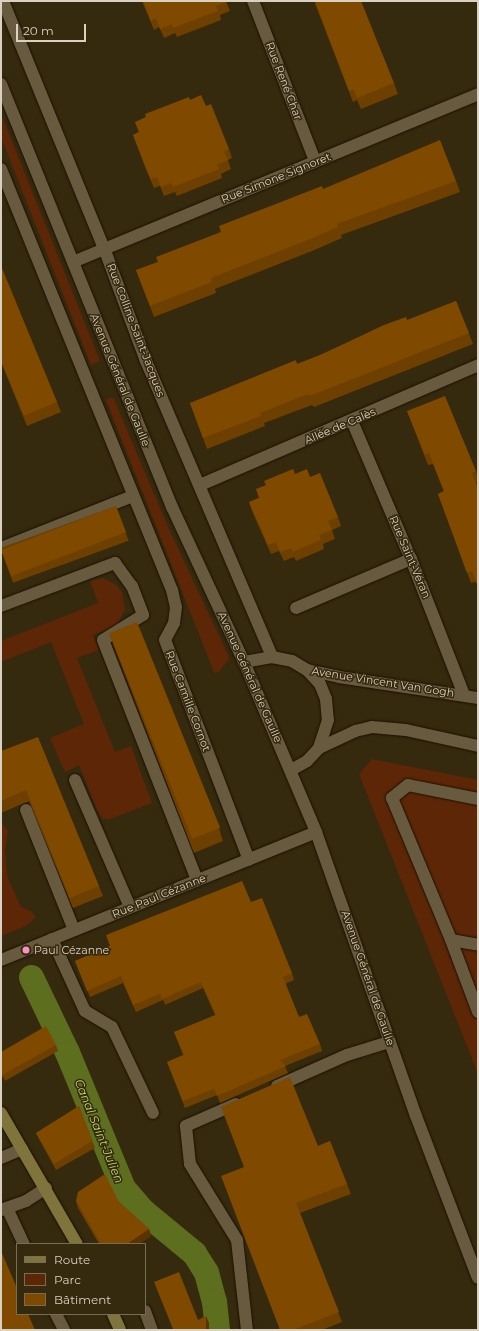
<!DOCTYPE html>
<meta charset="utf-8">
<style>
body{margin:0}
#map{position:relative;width:479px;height:1331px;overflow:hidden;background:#35290e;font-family:Montserrat,sans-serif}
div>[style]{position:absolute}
.green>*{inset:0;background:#5d2707}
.canal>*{height:25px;margin:-12.5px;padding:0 12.5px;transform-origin:12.5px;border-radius:12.5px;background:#5d6e1f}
.roads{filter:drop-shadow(0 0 1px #1d1100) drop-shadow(0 0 1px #1d1100)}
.minor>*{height:12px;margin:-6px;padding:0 6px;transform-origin:6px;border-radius:6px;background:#685a3f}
.major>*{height:12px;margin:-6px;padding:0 6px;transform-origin:6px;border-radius:6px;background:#7f743c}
.wall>*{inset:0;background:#6d3f00;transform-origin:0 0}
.shaded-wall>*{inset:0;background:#593300}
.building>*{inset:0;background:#7f4900;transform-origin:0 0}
.dots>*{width:11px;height:11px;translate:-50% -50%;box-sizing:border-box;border:2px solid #35290e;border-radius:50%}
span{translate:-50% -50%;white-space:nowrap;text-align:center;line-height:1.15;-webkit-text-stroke:3px #35290e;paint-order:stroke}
.street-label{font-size:11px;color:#d9d1c2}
.poi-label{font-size:11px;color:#d9d1c2}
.left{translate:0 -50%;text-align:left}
.water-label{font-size:12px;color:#bfd970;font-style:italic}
.frame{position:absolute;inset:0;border:2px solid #d9d1c2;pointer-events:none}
.legend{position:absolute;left:16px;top:1243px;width:130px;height:72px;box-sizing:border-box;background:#35290e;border:1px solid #776c56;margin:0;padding:5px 7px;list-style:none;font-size:12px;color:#d9d1c2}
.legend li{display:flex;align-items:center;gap:8px;height:20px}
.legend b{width:20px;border:1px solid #776c56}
.scale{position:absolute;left:16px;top:24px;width:70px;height:18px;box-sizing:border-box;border:2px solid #d9d1c2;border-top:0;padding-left:5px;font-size:12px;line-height:14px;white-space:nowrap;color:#d9d1c2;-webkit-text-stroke:3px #35290e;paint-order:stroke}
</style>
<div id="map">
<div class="green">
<i style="clip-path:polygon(1px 114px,100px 361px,91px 365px,1px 137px)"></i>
<i style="clip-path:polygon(113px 397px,168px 527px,228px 655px,229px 659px,219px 672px,214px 673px,212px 667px,106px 400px)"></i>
<i style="clip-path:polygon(102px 578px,115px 584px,122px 592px,125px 610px,116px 626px,93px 635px,99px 650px,77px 658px,115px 752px,131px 746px,152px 803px,110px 819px,103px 819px,98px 812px,79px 765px,65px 772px,50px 738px,84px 724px,51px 642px,1px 662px,1px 641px,98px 603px,90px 581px)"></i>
<i style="clip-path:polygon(372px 759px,478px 780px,478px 1074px,359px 774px)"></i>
<i style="clip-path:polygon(1px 822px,8px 831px,5px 849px,7px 876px,21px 907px,31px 911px,36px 917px,26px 926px,1px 936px)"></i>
</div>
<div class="canal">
<i style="left:31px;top:977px;width:83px;rotate:64.4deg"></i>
<i style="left:67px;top:1052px;width:147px;rotate:67.6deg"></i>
<i style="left:123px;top:1188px;width:30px;rotate:49deg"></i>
<i style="left:143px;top:1211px;width:66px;rotate:39.5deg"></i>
<i style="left:194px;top:1253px;width:22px;rotate:58deg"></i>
<i style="left:206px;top:1272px;width:30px;rotate:75deg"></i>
<i style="left:214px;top:1301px;width:29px;rotate:84deg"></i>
</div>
<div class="roads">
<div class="minor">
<i style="left:3px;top:1px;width:267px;rotate:67.8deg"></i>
<i style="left:104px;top:248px;width:121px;rotate:69.6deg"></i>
<i style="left:146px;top:361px;width:322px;rotate:66.9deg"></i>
<i style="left:253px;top:1px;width:172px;rotate:68.8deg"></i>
<i style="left:1px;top:84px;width:456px;rotate:68deg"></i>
<i style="left:172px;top:507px;width:171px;rotate:65.1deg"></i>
<i style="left:244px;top:662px;width:185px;rotate:67deg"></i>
<i style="left:316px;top:832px;width:301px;rotate:70.6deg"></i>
<i style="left:416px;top:1116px;width:173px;rotate:69.1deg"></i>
<i style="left:1px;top:169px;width:454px;rotate:67.9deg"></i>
<i style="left:172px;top:590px;width:17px;rotate:77deg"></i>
<i style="left:176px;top:607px;width:16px;rotate:97deg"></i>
<i style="left:174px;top:623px;width:19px;rotate:118deg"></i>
<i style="left:165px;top:640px;width:235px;rotate:69.1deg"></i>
<i style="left:73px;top:262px;width:438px;rotate:-22.5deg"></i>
<i style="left:352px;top:421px;width:150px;rotate:66.9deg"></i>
<i style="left:411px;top:559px;width:146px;rotate:68.7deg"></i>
<i style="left:200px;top:485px;width:303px;rotate:-23.3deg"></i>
<i style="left:1px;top:548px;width:142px;rotate:-21.5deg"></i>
<i style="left:1px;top:606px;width:122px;rotate:-20.7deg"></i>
<i style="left:115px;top:563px;width:29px;rotate:54deg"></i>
<i style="left:132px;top:586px;width:31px;rotate:69deg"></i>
<i style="left:143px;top:615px;width:47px;rotate:148deg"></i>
<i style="left:103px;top:640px;width:258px;rotate:68.6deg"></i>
<i style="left:296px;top:608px;width:125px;rotate:-23.1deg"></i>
<i style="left:244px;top:662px;width:28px;rotate:-10deg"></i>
<i style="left:272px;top:657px;width:20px;rotate:11deg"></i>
<i style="left:292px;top:661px;width:17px;rotate:31deg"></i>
<i style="left:307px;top:670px;width:33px;rotate:12deg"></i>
<i style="left:339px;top:677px;width:141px;rotate:8.6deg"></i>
<i style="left:307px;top:670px;width:19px;rotate:47deg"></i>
<i style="left:320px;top:684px;width:16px;rotate:68deg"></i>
<i style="left:326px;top:699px;width:21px;rotate:85deg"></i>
<i style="left:328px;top:720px;width:29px;rotate:108deg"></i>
<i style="left:291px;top:770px;width:18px;rotate:-29deg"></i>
<i style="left:307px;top:761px;width:18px;rotate:-47deg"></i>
<i style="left:319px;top:748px;width:40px;rotate:-25deg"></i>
<i style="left:355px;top:731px;width:17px;rotate:-13deg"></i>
<i style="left:372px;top:727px;width:34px;rotate:5deg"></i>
<i style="left:406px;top:730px;width:74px;rotate:12.5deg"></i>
<i style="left:75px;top:780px;width:138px;rotate:66.6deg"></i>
<i style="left:478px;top:799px;width:71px;rotate:-168.7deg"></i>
<i style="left:408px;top:785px;width:21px;rotate:141deg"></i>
<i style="left:392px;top:798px;width:154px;rotate:67.4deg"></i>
<i style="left:451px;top:940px;width:27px;rotate:10deg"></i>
<i style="left:26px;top:810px;width:129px;rotate:68.2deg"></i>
<i style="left:52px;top:939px;width:79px;rotate:65.4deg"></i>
<i style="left:85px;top:1011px;width:31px;rotate:31deg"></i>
<i style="left:112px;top:1027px;width:95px;rotate:64.5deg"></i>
<i style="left:451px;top:940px;width:77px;rotate:69.4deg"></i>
<i style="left:1px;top:960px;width:340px;rotate:-22.1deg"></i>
<i style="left:277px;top:1086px;width:77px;rotate:-23.9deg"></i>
<i style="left:347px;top:1055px;width:44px;rotate:-17.2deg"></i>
<i style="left:236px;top:1104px;width:55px;rotate:156.3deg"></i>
<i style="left:186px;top:1126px;width:38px;rotate:84deg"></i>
<i style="left:190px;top:1164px;width:89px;rotate:58.3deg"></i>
<i style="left:237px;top:1240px;width:91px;rotate:83.7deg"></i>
<i style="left:1px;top:1158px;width:23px;rotate:-23deg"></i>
<i style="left:7px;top:1208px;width:40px;rotate:65deg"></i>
<i style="left:1px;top:1210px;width:27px;rotate:-20deg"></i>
<i style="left:26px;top:1201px;width:24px;rotate:-33deg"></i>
<i style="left:145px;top:1311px;width:20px;rotate:70deg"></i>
<i style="left:56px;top:1314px;width:18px;rotate:63deg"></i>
</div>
<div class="major">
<i style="left:1px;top:1113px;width:151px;rotate:59.9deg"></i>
<i style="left:113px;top:1314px;width:17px;rotate:66deg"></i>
</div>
</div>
<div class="wall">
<i style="clip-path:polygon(142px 1px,226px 1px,230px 11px,220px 15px,221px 20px,177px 37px,175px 33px,164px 38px,159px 27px,154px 30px)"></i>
<i style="clip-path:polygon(314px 1px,394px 83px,398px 94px,361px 109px,357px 100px,353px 102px)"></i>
<i style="clip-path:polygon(190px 100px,206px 106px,229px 149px,232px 158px,228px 160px,231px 169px,221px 174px,222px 178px,177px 196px,175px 192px,164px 196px,160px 186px,154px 188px,147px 172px,133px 135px,139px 132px,135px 122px)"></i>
<i style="clip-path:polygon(456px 181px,460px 192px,341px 235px,342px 238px,312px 251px,215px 289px,216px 293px,154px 317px,136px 270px,158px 262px,221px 232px,323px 189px)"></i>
<i style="clip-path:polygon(1px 266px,61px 412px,27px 426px,1px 362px)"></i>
<i style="clip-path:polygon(456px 301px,473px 344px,314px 407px,312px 405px,264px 423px,265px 426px,207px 449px,190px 403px,297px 364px)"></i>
<i style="clip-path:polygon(407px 411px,476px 471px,478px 477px,478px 482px,476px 483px,476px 582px,471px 583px,438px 494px,444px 492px,433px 464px,428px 465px)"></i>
<i style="clip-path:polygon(295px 474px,310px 477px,338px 517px,341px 526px,332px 530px,335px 539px,323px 544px,324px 549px,296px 561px,294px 557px,284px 561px,279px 551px,271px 554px,252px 511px,249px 502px,259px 498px)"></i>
<i style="left:116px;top:506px;width:37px;height:123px;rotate:70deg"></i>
<i style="clip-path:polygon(109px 633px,219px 828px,223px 841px,194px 853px)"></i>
<i style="clip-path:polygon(1px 751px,99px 886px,103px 896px,73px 908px,29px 801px,1px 813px)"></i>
<i style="clip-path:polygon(251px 902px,292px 973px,294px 980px,285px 984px,299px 1017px,320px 1044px,322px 1051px,285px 1066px,288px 1073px,220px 1103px,217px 1095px,185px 1108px,167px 1062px,183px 1055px,174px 1032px,215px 1015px,203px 988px,165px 1005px,163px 1000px,136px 1012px,123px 983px,90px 997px,75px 961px,110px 946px)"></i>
<i style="clip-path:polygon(56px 1045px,58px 1051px,5px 1081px,1px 1074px,1px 1052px)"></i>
<i style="clip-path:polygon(79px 1106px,95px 1148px,56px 1170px,39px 1139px,36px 1133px)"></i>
<i style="clip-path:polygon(330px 1141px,351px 1194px,300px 1213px,342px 1322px,322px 1330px,280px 1330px,244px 1167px,318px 1146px)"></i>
<i style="clip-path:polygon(76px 1201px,119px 1202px,149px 1229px,151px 1236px,139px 1244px,99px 1244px,78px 1208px)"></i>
</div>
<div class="shaded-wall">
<i style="clip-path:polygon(149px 1229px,151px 1236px,139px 1244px,127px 1244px)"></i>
<i style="clip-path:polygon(206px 1316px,209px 1323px,209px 1330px,206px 1330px)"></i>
</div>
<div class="building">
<i style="clip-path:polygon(143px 1px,226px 1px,227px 2px,216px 6px,218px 11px,173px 28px,172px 24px,160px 29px,156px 18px,151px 21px)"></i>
<i style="clip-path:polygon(315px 1px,361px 1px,394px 83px,357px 98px,353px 89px,349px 91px)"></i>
<i style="clip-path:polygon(201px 95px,206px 106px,211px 104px,229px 149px,224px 151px,228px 160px,217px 165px,219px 169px,173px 187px,171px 183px,161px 187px,157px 177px,151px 179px,144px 163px,133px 135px,139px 132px,135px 122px,146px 117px,145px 114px,189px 97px,190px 100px)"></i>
<i style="clip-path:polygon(440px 140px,456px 181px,337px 224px,338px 227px,308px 240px,211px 278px,212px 282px,150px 306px,136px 270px,158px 262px,156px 257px,221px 232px,219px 226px,322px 186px,323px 189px)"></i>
<i style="clip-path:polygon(1px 266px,57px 402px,24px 416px,1px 361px)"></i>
<i style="clip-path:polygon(456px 301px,469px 333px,310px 396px,308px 394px,260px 413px,261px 416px,203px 438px,190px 403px,296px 360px,297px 364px,318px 356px,384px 325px,406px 317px,407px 320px)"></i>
<i style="clip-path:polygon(445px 396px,476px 471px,472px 473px,478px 488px,478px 587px,472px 571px,467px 573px,438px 494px,444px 491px,429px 453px,425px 455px,407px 411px)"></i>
<i style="clip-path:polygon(293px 469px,295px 474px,307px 469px,310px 477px,320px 473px,338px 517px,328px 521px,332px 530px,319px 535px,321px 540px,293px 552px,291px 548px,280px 552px,276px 542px,268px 545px,249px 502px,259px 498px,256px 489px,266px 485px,264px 481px)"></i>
<i style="left:116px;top:506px;width:28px;height:123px;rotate:69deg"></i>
<i style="left:137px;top:622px;width:222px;height:30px;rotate:68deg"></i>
<i style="clip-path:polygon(38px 737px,99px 886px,70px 898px,26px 790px,1px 801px,1px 751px)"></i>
<i style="clip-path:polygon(242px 881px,251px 902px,262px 898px,292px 973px,283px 977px,299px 1017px,307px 1014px,320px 1044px,280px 1060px,286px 1066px,217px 1096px,214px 1089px,183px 1101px,167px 1062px,184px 1055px,174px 1032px,216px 1015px,201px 982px,162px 999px,160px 994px,133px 1005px,121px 976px,87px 991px,75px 961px,110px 946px,106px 935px)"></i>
<i style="clip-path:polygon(46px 1026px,56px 1045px,2px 1075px,1px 1072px,1px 1052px)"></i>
<i style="clip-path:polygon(290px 1077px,318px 1146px,330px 1141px,347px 1184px,296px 1203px,339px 1312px,293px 1330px,280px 1330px,221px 1176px,244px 1167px,221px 1107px)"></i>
<i style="clip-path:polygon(79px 1106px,92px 1141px,54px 1164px,36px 1133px)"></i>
<i style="clip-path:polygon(105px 1174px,119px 1202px,149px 1229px,127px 1244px,101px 1244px,76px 1201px,78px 1192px)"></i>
<i style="clip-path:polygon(1px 1251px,17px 1288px,17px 1314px,28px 1314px,35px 1330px,1px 1330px)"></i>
<i style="clip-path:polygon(179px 1272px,198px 1320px,206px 1316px,206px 1330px,171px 1330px,173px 1329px,154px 1282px)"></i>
</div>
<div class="dots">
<i style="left:26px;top:950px;background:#fc8fc3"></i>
</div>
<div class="street-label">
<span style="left:284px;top:81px;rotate:69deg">Rue René Char</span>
<span style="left:276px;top:178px;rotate:-22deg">Rue Simone Signoret</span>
<span style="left:136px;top:330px;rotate:69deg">Rue Colline Saint-Jacques</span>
<span style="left:120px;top:380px;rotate:68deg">Avenue Général de Gaulle</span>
<span style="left:340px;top:426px;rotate:-23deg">Allée de Calès</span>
<span style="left:410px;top:557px;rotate:67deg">Rue Saint-Véran</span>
<span style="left:250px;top:677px;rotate:66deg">Avenue Général de Gaulle</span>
<span style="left:383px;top:682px;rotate:9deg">Avenue Vincent Van Gogh</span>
<span style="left:188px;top:701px;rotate:69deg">Rue Camille Cornot</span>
<span style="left:159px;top:896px;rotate:-22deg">Rue Paul Cézanne</span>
<span style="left:368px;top:978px;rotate:71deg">Avenue Général de Gaulle</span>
</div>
<div class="poi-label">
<span class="left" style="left:34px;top:950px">Paul Cézanne</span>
</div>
<div class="water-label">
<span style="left:99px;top:1131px;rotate:68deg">Canal Saint-Julien</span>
</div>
<div class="frame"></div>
<ul class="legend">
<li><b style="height:5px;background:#7f743c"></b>Route</li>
<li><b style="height:11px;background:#5d2707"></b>Parc</li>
<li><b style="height:11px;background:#7f4900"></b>Bâtiment</li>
</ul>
<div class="scale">20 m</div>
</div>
